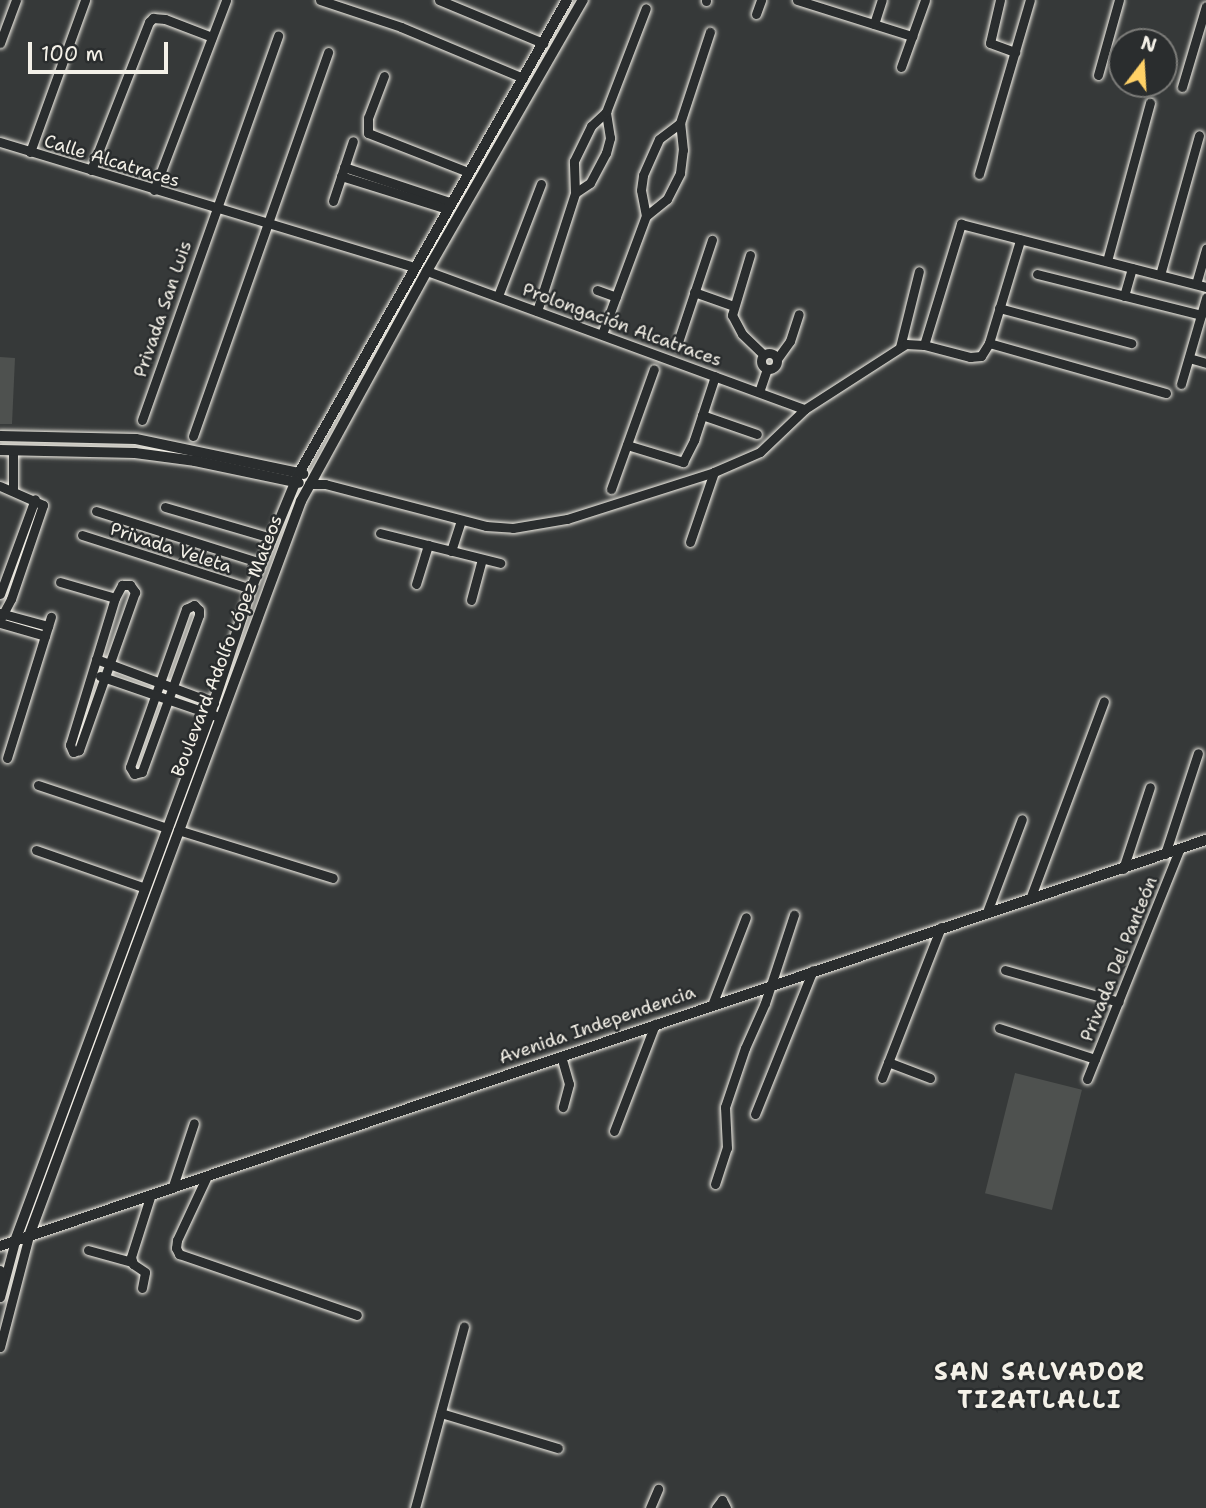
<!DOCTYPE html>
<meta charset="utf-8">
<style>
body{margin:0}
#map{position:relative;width:1206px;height:1508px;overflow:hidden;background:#363939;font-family:"Shantell Sans",sans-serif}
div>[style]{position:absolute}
.green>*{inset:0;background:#4e514f;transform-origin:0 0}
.roads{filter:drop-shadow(0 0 2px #f4f1e8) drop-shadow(0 0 2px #f4f1e8)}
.minor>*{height:9px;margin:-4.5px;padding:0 4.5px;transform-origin:4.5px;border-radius:4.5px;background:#2a2d2e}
.minor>.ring{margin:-4.5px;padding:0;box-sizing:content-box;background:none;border:9px solid #2a2d2e;border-radius:50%}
.tertiary>*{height:10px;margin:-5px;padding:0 5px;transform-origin:5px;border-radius:5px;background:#2a2d2e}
span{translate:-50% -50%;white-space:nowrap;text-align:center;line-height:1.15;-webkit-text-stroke:5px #2a2d2e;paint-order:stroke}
.street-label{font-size:18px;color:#f4f1e8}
.district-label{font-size:24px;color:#f4f1e8;font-weight:700;letter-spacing:2px}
.north{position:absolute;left:1108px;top:28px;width:70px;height:70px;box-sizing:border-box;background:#2a2d2e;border:2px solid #7b7b78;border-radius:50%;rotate:17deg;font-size:19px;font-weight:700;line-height:28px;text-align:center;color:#f4f1e8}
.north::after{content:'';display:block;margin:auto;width:24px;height:32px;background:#ffd166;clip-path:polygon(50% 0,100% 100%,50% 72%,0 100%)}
.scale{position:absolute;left:28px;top:42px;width:140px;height:32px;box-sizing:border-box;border:4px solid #f4f1e8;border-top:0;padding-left:9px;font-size:21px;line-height:24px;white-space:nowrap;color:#f4f1e8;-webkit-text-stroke:5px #2a2d2e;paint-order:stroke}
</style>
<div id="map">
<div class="green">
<i style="clip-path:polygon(0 357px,15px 358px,12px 424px,0 424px)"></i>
<i style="left:1015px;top:1073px;width:69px;height:124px;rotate:14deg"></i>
</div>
<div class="roads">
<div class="minor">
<i style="left:320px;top:0;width:85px;rotate:18.4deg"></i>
<i style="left:401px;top:27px;width:132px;rotate:22.7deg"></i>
<i style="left:439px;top:0;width:113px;rotate:22.5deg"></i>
<i style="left:797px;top:0;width:121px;rotate:17.4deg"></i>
<i style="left:1000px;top:0;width:44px;rotate:103.1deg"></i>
<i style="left:990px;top:43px;width:27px;rotate:20deg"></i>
<i style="left:706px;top:1px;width:1px;rotate:-90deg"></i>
<i style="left:756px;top:14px;width:15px;rotate:-70deg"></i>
<i style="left:874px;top:24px;width:25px;rotate:-72deg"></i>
<i style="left:0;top:43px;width:46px;rotate:-69.6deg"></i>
<i style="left:901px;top:67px;width:71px;rotate:-70.3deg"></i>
<i style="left:1098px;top:75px;width:78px;rotate:-74.4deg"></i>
<i style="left:384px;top:76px;width:45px;rotate:110.9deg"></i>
<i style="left:368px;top:118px;width:15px;rotate:90deg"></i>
<i style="left:368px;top:133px;width:107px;rotate:21.3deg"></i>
<i style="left:1182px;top:87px;width:84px;rotate:-73.5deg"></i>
<i style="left:0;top:142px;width:432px;rotate:16.8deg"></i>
<i style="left:30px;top:152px;width:162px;rotate:-70.1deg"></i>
<i style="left:344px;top:167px;width:112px;rotate:18.3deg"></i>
<i style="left:91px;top:170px;width:159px;rotate:-68.6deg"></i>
<i style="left:149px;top:22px;width:6px;rotate:-45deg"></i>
<i style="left:153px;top:18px;width:12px;rotate:5deg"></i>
<i style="left:165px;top:19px;width:50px;rotate:21deg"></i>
<i style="left:979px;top:174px;width:181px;rotate:-73.7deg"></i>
<i style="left:341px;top:176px;width:111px;rotate:17.3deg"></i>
<i style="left:154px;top:190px;width:203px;rotate:-69.2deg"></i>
<i style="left:575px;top:193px;width:18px;rotate:-34deg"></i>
<i style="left:590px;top:183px;width:34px;rotate:-62deg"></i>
<i style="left:606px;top:153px;width:16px;rotate:-75deg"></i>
<i style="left:610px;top:138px;width:26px;rotate:-99deg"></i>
<i style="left:333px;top:201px;width:63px;rotate:-71.6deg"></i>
<i style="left:646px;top:216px;width:27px;rotate:-39deg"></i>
<i style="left:667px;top:199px;width:29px;rotate:-63deg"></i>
<i style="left:680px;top:173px;width:23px;rotate:-83deg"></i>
<i style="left:683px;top:150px;width:27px;rotate:-96deg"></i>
<i style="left:680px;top:123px;width:96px;rotate:-71.8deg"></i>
<i style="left:750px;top:255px;width:63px;rotate:106.7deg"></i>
<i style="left:732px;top:315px;width:21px;rotate:62deg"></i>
<i style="left:742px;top:334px;width:30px;rotate:44deg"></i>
<i style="left:1107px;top:261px;width:164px;rotate:-74.8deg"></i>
<i style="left:427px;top:271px;width:402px;rotate:20.1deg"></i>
<i style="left:1037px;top:274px;width:169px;rotate:14deg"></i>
<i style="left:1160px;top:275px;width:145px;rotate:-74.4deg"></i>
<i style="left:1196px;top:284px;width:37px;rotate:-74deg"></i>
<i style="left:597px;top:290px;width:20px;rotate:20deg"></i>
<i style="left:694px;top:292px;width:42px;rotate:19.3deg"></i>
<i style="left:498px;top:296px;width:120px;rotate:-69deg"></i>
<i style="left:1124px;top:296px;width:29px;rotate:-74deg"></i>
<i style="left:999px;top:308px;width:137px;rotate:14.9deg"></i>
<i style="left:537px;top:311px;width:124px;rotate:-72.1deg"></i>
<i style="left:575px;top:193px;width:32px;rotate:-92deg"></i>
<i style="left:574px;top:161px;width:39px;rotate:-64deg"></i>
<i style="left:591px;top:126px;width:21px;rotate:-43deg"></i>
<i style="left:606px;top:112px;width:111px;rotate:-69deg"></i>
<i style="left:602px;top:334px;width:126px;rotate:-69.6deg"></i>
<i style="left:646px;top:216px;width:26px;rotate:-101deg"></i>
<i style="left:641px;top:190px;width:15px;rotate:-82deg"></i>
<i style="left:643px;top:175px;width:39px;rotate:-66deg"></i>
<i style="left:659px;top:139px;width:26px;rotate:-37deg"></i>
<i style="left:989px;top:343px;width:184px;rotate:15.8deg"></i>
<i style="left:677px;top:345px;width:111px;rotate:-71.6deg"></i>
<i style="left:924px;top:345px;width:127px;rotate:-73deg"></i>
<i style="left:961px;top:224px;width:253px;rotate:14.4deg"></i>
<i style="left:900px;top:347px;width:78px;rotate:-76deg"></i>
<i class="ring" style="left:761px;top:353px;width:7px;height:7px"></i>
<i style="left:1189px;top:358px;width:18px;rotate:16deg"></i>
<i style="left:777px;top:359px;width:22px;rotate:-54deg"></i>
<i style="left:790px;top:341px;width:28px;rotate:-72deg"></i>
<i style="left:1181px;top:384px;width:90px;rotate:-73.8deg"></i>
<i style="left:759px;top:392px;width:24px;rotate:-71deg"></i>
<i style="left:702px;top:415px;width:58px;rotate:19.1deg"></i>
<i style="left:142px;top:420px;width:408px;rotate:-70.5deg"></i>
<i style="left:193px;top:436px;width:407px;rotate:-70.6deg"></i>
<i style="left:627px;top:445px;width:59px;rotate:16.9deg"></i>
<i style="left:683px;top:462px;width:25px;rotate:-63deg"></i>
<i style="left:694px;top:440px;width:67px;rotate:-71.8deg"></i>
<i style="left:309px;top:484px;width:16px"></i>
<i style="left:325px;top:484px;width:166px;rotate:14.6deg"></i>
<i style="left:486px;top:526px;width:27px;rotate:4deg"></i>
<i style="left:513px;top:528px;width:55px;rotate:-9.5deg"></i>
<i style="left:567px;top:519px;width:154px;rotate:-17.7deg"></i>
<i style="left:714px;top:472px;width:50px;rotate:-23.5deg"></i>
<i style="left:760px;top:452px;width:62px;rotate:-43.7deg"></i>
<i style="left:805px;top:409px;width:120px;rotate:-32.8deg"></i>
<i style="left:906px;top:344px;width:18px;rotate:3deg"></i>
<i style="left:924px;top:345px;width:48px;rotate:14.6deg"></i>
<i style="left:970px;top:357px;width:11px;rotate:-5deg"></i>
<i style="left:981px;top:356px;width:15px;rotate:-58deg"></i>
<i style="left:989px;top:343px;width:108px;rotate:-73.2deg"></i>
<i style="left:0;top:486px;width:47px;rotate:23.8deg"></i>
<i style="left:43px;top:505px;width:99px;rotate:108.8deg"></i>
<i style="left:11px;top:599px;width:24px;rotate:118deg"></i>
<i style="left:611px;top:489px;width:127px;rotate:-70.3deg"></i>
<i style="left:13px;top:491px;width:41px;rotate:-90deg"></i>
<i style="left:165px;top:507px;width:110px;rotate:16.3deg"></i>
<i style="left:96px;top:511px;width:173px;rotate:17.5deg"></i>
<i style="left:380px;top:533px;width:124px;rotate:14deg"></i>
<i style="left:82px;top:535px;width:177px;rotate:17.7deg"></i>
<i style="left:690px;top:542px;width:74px;rotate:-71.1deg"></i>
<i style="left:451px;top:551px;width:32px;rotate:-72deg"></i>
<i style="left:60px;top:582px;width:57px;rotate:16.2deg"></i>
<i style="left:416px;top:584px;width:41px;rotate:-72.9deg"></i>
<i style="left:122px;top:585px;width:8px"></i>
<i style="left:130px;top:585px;width:9px;rotate:54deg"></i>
<i style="left:135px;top:592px;width:168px;rotate:109.5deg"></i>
<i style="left:79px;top:750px;width:6px;rotate:162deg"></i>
<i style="left:73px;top:752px;width:8px;rotate:-113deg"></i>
<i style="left:70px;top:745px;width:154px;rotate:-73deg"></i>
<i style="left:115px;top:598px;width:15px;rotate:-62deg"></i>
<i style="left:0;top:594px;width:101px;rotate:-69.8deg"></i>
<i style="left:471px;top:600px;width:42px;rotate:-75deg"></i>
<i style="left:194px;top:605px;width:7px;rotate:45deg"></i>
<i style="left:199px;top:610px;width:5px;rotate:90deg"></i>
<i style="left:199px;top:615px;width:167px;rotate:110deg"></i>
<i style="left:142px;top:772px;width:8px;rotate:166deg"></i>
<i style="left:134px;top:774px;width:8px;rotate:-120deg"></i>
<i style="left:130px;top:767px;width:168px;rotate:-70.5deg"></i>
<i style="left:186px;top:609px;width:9px;rotate:-27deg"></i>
<i style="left:0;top:613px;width:50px;rotate:15.2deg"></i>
<i style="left:0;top:623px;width:47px;rotate:16.1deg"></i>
<i style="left:96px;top:659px;width:126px;rotate:20.4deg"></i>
<i style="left:100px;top:676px;width:123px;rotate:19deg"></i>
<i style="left:7px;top:758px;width:148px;rotate:-72.7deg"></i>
<i style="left:38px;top:785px;width:136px;rotate:18.4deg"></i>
<i style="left:178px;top:830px;width:162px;rotate:17.2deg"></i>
<i style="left:36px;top:850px;width:115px;rotate:19.2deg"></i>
<i style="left:1165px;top:854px;width:106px;rotate:-71.9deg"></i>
<i style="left:1123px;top:869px;width:86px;rotate:-71.8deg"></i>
<i style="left:1030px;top:899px;width:211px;rotate:-69.5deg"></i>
<i style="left:987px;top:912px;width:99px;rotate:-69.4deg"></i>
<i style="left:1005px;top:970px;width:118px;rotate:15.7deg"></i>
<i style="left:712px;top:1005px;width:94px;rotate:-68.9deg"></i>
<i style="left:999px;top:1028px;width:101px;rotate:17.9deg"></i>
<i style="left:561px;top:1056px;width:29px;rotate:74deg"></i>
<i style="left:569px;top:1084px;width:24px;rotate:105deg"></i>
<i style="left:888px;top:1062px;width:45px;rotate:20.9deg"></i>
<i style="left:882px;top:1078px;width:162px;rotate:-68.7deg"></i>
<i style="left:1087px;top:1079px;width:247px;rotate:-68.1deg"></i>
<i style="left:755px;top:1114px;width:155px;rotate:-68.1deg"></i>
<i style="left:614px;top:1131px;width:115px;rotate:-69deg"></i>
<i style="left:207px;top:1176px;width:71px;rotate:115.1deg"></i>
<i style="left:177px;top:1240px;width:8px;rotate:97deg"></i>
<i style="left:176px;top:1248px;width:7px;rotate:63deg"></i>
<i style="left:179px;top:1254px;width:188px;rotate:18.9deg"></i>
<i style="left:715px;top:1184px;width:38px;rotate:-72deg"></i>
<i style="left:727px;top:1148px;width:41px;rotate:-92.8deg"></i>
<i style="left:725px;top:1107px;width:62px;rotate:-71.3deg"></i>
<i style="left:745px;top:1048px;width:49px;rotate:-66deg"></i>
<i style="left:765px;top:1003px;width:93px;rotate:-71.8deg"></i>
<i style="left:173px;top:1186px;width:66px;rotate:-71.6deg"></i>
<i style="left:88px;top:1250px;width:46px;rotate:15.3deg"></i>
<i style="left:142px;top:1288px;width:16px;rotate:-79deg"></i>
<i style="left:145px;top:1272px;width:14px;rotate:-146deg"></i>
<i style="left:133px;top:1264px;width:7px;rotate:-106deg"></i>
<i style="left:131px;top:1257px;width:66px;rotate:-72.4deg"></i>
<i style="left:0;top:1297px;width:58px;rotate:-75deg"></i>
<i style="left:0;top:1347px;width:115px;rotate:-75.4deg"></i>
<i style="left:441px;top:1413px;width:122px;rotate:16.7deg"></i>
<i style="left:415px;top:1508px;width:188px;rotate:-74.9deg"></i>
<i style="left:650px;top:1508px;width:21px;rotate:-67deg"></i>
<i style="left:716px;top:1508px;width:10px;rotate:-53deg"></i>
<i style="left:722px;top:1500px;width:9px;rotate:63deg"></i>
</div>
<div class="tertiary">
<i style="left:0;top:436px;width:136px;rotate:1.3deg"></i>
<i style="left:136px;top:439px;width:171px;rotate:11.8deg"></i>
<i style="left:0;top:450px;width:135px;rotate:1.3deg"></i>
<i style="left:135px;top:453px;width:61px;rotate:7.6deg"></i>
<i style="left:195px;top:461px;width:106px;rotate:11.9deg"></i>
<i style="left:29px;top:1236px;width:784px;rotate:-69.69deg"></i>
<i style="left:301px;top:501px;width:262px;rotate:-61.3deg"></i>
<i style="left:427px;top:271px;width:313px;rotate:-60.1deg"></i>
<i style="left:15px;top:1241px;width:562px;rotate:-69.69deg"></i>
<i style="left:210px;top:714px;width:132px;rotate:-71.8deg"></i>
<i style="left:251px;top:589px;width:126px;rotate:-67.5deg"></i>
<i style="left:299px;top:473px;width:544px;rotate:-60.46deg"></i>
<i style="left:0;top:1246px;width:1273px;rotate:-18.61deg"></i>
<i style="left:0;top:1271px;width:10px;rotate:66deg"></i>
</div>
</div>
<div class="street-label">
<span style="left:112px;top:161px;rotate:17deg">Calle Alcatraces</span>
<span style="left:163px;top:309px;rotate:-71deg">Privada San Luis</span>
<span style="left:622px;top:325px;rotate:20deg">Prolongación Alcatraces</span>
<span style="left:171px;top:548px;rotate:18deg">Privada Veleta</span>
<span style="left:227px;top:646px;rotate:-69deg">Boulevard Adolfo López Mateos</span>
<span style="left:1119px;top:959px;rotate:-68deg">Privada Del Panteón</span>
<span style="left:597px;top:1025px;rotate:-19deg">Avenida Independencia</span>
</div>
<div class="district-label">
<span style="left:1040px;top:1387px">SAN SALVADOR<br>TIZATLALLI</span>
</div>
<div class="north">N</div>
<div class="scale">100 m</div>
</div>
